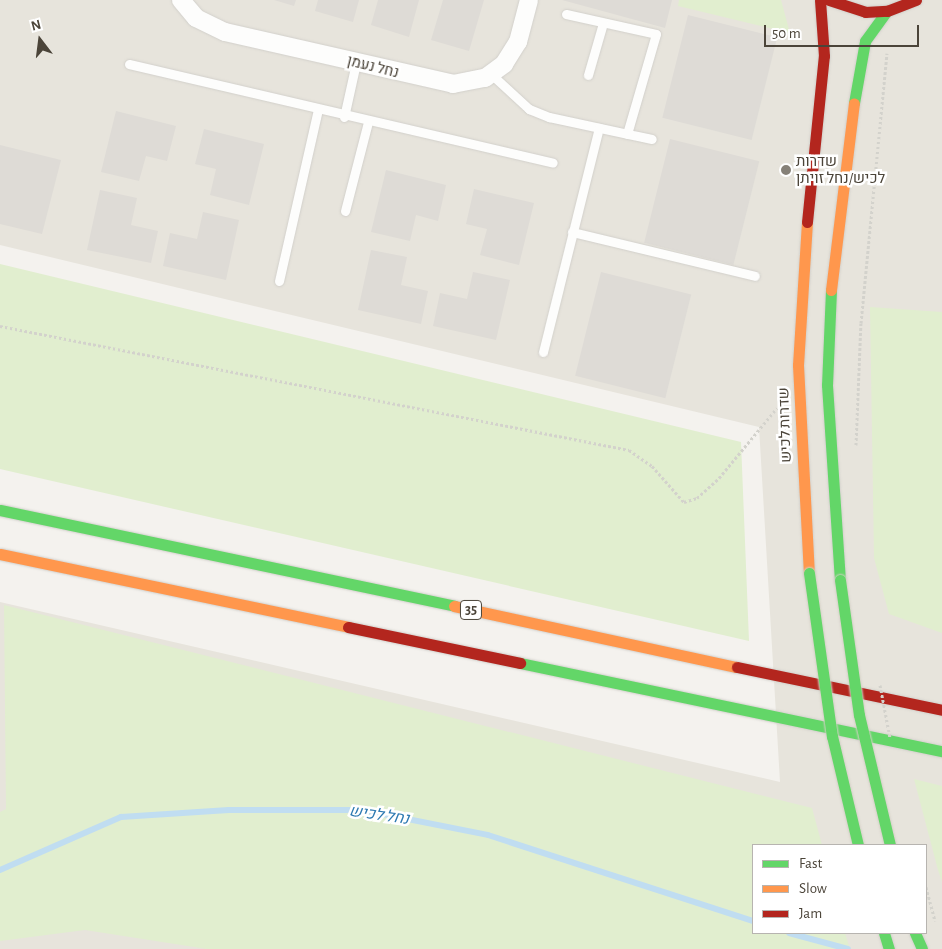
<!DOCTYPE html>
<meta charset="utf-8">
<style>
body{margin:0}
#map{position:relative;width:942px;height:949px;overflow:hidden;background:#f4f2ee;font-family:"Alegreya Sans",Heebo,sans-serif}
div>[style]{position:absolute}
.residential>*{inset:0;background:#e7e4dc}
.green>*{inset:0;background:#e1eecf}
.stream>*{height:6px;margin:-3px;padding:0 3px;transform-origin:3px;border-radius:3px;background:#c0ddf1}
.building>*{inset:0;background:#dedbd6;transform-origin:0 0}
.path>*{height:3px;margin-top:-1.5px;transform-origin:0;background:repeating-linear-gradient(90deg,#d3d2cc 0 2.5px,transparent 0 5px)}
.roads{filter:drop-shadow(0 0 1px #d2d0cb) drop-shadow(0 0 1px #d2d0cb)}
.lane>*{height:9px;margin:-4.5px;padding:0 4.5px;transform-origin:4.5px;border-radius:4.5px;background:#fdfdfc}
.street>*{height:18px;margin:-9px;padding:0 9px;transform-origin:9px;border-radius:9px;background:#fdfdfc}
.fast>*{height:11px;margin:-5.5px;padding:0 5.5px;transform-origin:5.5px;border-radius:5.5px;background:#63d668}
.slow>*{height:11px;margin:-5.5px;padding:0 5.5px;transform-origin:5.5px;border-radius:5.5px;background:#ff974d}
.jam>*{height:11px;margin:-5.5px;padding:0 5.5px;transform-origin:5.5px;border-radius:5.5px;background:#b3261e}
.path-bridge>*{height:3px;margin-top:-1.5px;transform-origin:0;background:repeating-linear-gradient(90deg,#d3d2cc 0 2.5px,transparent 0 5px)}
.bridges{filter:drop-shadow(0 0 1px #d3cfc5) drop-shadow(0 0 1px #d3cfc5)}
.fast-bridge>*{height:11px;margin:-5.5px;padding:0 5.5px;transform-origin:5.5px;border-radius:5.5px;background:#63d668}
.dots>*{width:14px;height:14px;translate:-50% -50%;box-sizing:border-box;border:2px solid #fff;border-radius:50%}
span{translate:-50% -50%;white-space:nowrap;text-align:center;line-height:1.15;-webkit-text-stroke:5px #fff;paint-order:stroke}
.shield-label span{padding:1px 4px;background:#fff;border:1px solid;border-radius:4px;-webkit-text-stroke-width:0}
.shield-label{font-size:14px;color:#4b4439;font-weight:700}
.street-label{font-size:15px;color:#4b4439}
.poi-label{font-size:15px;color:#4b4439}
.left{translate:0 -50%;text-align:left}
.water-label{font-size:16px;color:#2e7ab2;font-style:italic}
.legend{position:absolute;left:752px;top:844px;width:175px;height:90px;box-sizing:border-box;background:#fff;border:1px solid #b7b4b0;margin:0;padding:6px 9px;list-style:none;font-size:15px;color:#4b4439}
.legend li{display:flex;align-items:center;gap:10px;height:25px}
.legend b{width:25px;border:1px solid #b7b4b0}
.north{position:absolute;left:15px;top:15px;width:50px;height:50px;-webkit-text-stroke:4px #fff;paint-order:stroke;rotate:345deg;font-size:14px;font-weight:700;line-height:20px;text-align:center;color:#4b4439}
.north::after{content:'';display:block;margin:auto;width:18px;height:22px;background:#4b4439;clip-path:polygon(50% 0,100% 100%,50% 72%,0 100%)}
.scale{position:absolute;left:764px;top:25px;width:155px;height:22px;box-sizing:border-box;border:2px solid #4b4439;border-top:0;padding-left:6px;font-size:15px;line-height:18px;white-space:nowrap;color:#4b4439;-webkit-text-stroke:4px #fff;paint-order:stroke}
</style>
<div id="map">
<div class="residential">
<i style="clip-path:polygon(evenodd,0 0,942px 0,942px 949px,0 949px,0 602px,780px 782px,759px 427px,0 245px,0 0,753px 845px,926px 845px,926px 933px,753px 933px,753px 845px)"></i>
</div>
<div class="green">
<i style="clip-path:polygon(679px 0,781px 0,790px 33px,678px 6px)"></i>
<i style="clip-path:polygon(0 264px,741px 442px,749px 641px,0 469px)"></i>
<i style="clip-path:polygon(870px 307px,942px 312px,942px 633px,889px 614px,874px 558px)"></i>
<i style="clip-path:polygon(4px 605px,812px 808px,822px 845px,753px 845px,753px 933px,845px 933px,850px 949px,207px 949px,85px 930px,0 941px,0 812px,6px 809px)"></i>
<i style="clip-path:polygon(914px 779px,942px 786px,942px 882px,938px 870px)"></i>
</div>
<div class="stream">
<i style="left:0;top:870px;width:132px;rotate:-23.7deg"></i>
<i style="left:121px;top:817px;width:108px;rotate:-3.7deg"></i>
<i style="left:229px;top:810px;width:133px"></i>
<i style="left:362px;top:810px;width:128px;rotate:11.2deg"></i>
<i style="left:488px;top:835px;width:279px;rotate:18deg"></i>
<i style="left:789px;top:933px;width:61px;rotate:15.2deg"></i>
</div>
<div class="building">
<i style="clip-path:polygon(274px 0,296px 0,294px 6px)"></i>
<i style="clip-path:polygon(318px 0,359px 0,353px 22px,315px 11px)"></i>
<i style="clip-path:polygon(378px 0,419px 0,409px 37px,371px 25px)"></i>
<i style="clip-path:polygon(443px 0,484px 0,469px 51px,431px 40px)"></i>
<i style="clip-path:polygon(562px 0,672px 0,665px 28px)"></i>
<i style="left:688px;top:15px;width:92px;height:106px;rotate:14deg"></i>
<i style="clip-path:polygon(116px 111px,176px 126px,167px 161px,146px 156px,139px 181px,101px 172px)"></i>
<i style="clip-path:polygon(204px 129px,264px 144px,249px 205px,210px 195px,216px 169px,195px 164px)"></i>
<i style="left:670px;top:139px;width:92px;height:107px;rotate:14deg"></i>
<i style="clip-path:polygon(0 145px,61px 160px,42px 234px,0 224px)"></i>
<i style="clip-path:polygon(386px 170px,446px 185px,438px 221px,416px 215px,410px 241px,371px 232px)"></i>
<i style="clip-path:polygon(474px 189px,534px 203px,519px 265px,480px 255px,487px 229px,466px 224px)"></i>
<i style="clip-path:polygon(100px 190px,137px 198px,131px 225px,158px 231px,151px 263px,87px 250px)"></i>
<i style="clip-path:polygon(203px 212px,239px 220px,226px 280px,163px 266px,170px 233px,197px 239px)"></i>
<i style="clip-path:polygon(371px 250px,407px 257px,401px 285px,428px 291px,421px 324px,358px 310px)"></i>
<i style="clip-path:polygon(473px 272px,510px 280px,496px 340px,433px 326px,440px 293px,467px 299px)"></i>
<i style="left:601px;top:272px;width:93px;height:107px;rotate:14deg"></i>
</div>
<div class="path">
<i style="left:0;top:326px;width:641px;rotate:11.15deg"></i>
<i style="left:629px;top:450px;width:28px;rotate:35deg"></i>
<i style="left:652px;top:466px;width:48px;rotate:48.4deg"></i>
<i style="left:684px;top:502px;width:14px;rotate:-17deg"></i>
<i style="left:697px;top:498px;width:30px;rotate:-42deg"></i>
<i style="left:719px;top:478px;width:91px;rotate:-50.4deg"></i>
<i style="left:856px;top:445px;width:122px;rotate:-87.7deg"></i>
<i style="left:861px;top:323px;width:271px;rotate:-84.5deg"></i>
<i style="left:926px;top:887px;width:35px;rotate:75deg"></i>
</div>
<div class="roads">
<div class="lane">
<i style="left:566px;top:14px;width:92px;rotate:12.5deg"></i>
<i style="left:656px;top:34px;width:104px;rotate:106.2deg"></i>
<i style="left:129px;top:64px;width:435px;rotate:13.1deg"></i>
<i style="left:491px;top:74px;width:52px;rotate:42.6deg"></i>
<i style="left:529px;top:109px;width:22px;rotate:22deg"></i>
<i style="left:549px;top:117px;width:105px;rotate:12.1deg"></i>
<i style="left:588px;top:75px;width:54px;rotate:-73.9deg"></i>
<i style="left:344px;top:117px;width:55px;rotate:-77.5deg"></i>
<i style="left:345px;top:211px;width:92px;rotate:-75.5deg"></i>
<i style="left:572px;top:232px;width:188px;rotate:13.5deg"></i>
<i style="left:279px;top:281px;width:175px;rotate:-77.2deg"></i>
<i style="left:543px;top:352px;width:231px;rotate:-76deg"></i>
</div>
<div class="street">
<i style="left:181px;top:0;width:23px;rotate:50deg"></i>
<i style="left:196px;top:18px;width:32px;rotate:26deg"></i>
<i style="left:225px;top:32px;width:234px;rotate:12.8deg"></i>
<i style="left:453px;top:84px;width:33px;rotate:-11deg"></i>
<i style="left:485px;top:78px;width:24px;rotate:-36deg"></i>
<i style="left:504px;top:64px;width:26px;rotate:-58deg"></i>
<i style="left:518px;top:42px;width:43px;rotate:-75.3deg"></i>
</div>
<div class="fast">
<i style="left:854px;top:103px;width:63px;rotate:-79.9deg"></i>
<i style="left:865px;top:41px;width:37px;rotate:-54deg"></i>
<i style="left:831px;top:290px;width:95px;rotate:92.4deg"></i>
<i style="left:827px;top:385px;width:195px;rotate:86.2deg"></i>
<i style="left:0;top:510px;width:464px;rotate:11.9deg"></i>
<i style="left:520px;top:663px;width:431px;rotate:11.8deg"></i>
<i style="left:884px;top:933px;width:17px;rotate:73deg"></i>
<i style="left:915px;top:933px;width:17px;rotate:66deg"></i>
</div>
<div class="slow">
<i style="left:807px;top:222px;width:143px;rotate:93.6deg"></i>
<i style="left:798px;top:365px;width:208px;rotate:87deg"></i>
<i style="left:831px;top:290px;width:188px;rotate:-83deg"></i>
<i style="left:0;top:554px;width:356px;rotate:11.8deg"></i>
<i style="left:454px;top:606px;width:289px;rotate:12.2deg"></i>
</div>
<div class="jam">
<i style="left:829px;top:0;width:38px;rotate:18deg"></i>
<i style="left:865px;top:12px;width:22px;rotate:-3deg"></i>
<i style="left:887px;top:11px;width:31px;rotate:-21deg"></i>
<i style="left:807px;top:222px;width:167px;rotate:-84.2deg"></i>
<i style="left:824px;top:56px;width:56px;rotate:-94.1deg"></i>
<i style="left:348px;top:627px;width:176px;rotate:11.8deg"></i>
<i style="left:737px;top:667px;width:209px;rotate:11.8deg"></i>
</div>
</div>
<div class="path-bridge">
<i style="left:880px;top:685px;width:54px;rotate:79.3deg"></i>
</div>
<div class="bridges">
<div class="fast-bridge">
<i style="left:809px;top:573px;width:165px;rotate:82deg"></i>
<i style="left:832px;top:736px;width:112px;rotate:76.6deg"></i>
<i style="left:840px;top:580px;width:136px;rotate:82deg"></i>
<i style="left:859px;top:715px;width:134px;rotate:76.6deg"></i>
</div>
</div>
<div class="dots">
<i style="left:786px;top:170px;background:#868178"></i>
</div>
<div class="shield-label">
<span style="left:471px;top:610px">35</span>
</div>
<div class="street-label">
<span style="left:373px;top:67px;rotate:14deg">נחל נעמן</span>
<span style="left:785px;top:425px;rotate:-92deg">שדרות לכיש</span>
</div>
<div class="poi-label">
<span class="left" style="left:796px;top:170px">שדרות<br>לכיש/נחל זויתן</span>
</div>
<div class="water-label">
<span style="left:379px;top:815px;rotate:8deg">נחל לכיש</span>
</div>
<ul class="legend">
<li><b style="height:6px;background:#63d668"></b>Fast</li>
<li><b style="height:6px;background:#ff974d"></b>Slow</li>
<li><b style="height:6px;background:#b3261e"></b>Jam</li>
</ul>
<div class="north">N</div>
<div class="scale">50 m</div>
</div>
